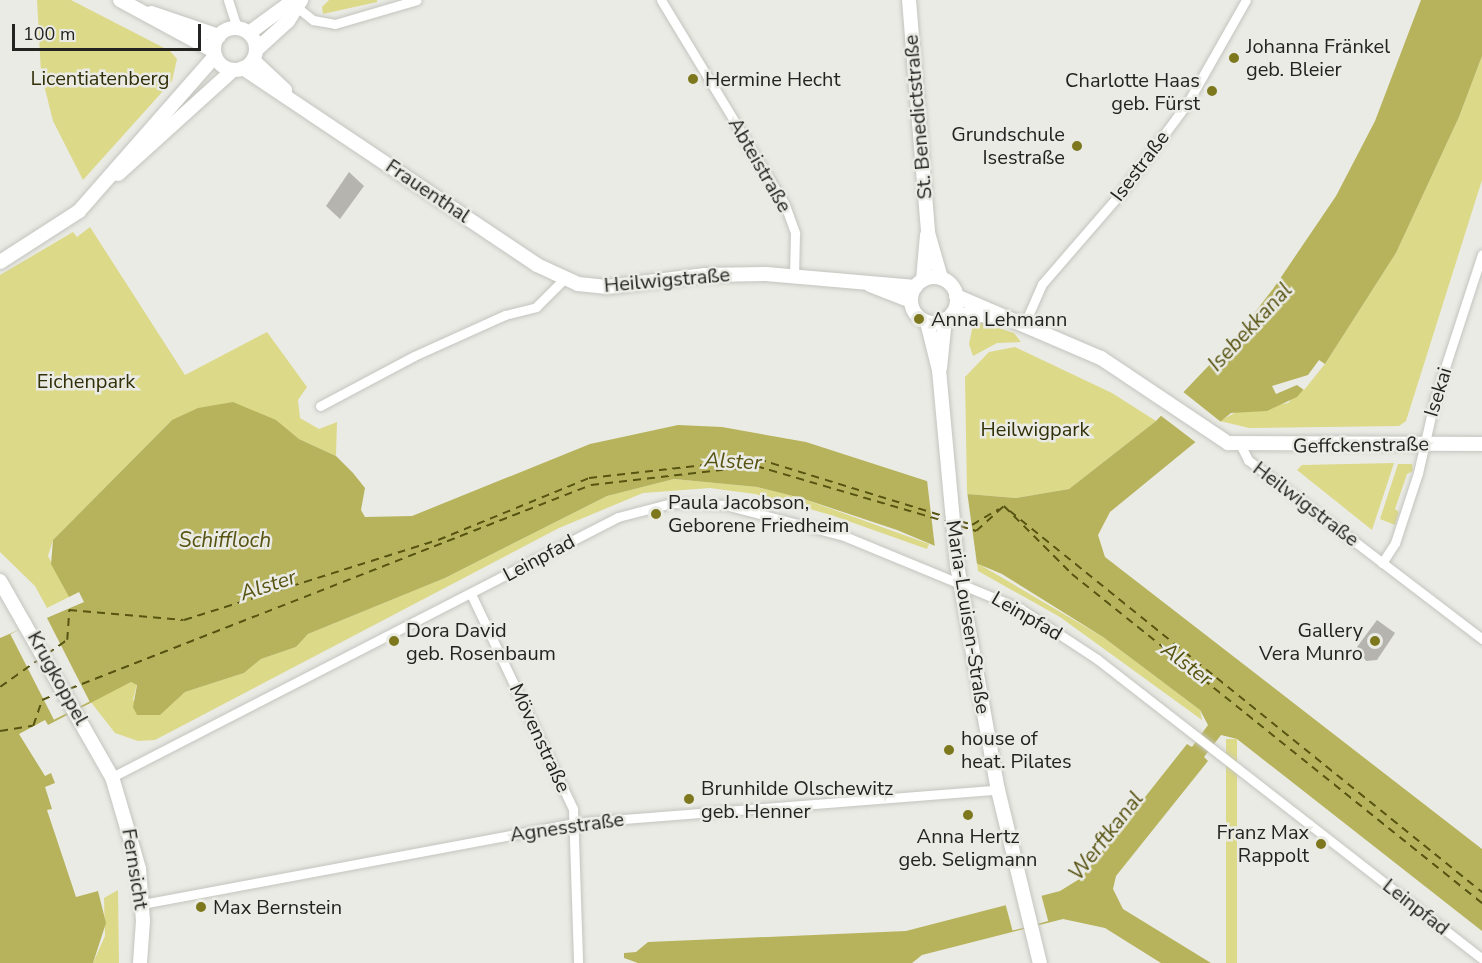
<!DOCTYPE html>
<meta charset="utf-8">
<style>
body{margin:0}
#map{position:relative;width:1482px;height:963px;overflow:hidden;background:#ebebe6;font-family:"Nunito Sans",sans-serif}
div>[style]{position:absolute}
.green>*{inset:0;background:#dcd989;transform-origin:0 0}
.water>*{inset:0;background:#b7b35c}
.pier>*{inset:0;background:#ebebe6;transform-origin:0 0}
.ferry>*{height:1.5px;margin-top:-0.75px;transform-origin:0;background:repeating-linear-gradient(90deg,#575311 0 8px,transparent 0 14px)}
.building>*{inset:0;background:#b5b4af}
.roads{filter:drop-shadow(0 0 2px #c4c4bf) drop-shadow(0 0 2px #c4c4bf)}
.street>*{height:9px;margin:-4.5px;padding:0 4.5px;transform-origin:4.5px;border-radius:4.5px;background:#fff}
.secondary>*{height:14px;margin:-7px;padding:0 7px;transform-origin:7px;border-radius:7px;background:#fff}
.secondary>.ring{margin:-7px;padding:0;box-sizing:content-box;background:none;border:14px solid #fff;border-radius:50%}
.dots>*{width:16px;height:16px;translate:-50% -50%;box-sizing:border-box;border:3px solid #ebebe6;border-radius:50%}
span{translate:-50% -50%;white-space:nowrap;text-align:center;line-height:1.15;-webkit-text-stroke:5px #ebebe6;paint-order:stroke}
.poi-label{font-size:20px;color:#232321}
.left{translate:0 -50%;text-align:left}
.right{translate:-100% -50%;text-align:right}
.park-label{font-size:20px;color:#323009}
.street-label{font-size:20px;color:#232321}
.water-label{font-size:21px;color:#575311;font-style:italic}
.scale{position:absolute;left:12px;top:24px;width:189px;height:27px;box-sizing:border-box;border:3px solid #232321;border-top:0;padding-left:8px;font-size:18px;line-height:21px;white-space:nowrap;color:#232321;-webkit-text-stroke:4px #ebebe6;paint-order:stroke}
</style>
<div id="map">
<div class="green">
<i style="clip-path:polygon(37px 0,71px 0,170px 51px,177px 59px,172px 81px,83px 180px,53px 121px,41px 73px)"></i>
<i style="clip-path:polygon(329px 0,377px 0,377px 2px,323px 14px,322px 7px)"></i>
<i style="clip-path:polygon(1482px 56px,1482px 180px,1406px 421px,1399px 426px,1249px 428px,1220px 421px,1238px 411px,1288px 403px,1325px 364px,1396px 253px,1459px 117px)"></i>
<i style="clip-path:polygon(90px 227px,185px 375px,267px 332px,307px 387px,298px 400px,300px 418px,319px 429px,337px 422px,336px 456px,299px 439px,275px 420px,172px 420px,53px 540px,48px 556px,69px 597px,47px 608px,35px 586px,0 552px,0 275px,73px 232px,77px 237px)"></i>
<i style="clip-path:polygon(974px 320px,1014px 333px,1021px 342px,997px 343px,973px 356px,969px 344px)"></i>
<i style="clip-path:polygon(1015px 347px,1112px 393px,1156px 421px,1069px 489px,1016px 498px,967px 494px,965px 377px,989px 352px)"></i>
<i style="clip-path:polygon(1394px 463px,1372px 530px,1297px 470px,1302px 465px)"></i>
<i style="clip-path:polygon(1398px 464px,1412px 464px,1413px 471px,1407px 474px,1395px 509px,1399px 512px,1395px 525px,1380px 519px)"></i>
<i style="clip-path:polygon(674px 479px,757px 487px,801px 498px,929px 544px,927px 549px,831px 515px,755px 494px,710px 488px,643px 493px,559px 528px,155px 740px,138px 741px,115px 733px,90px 701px,131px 682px,137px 684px,133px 700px,159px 715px,185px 692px,244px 673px,261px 659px,296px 647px,308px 634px,445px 578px,607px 496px)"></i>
<i style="clip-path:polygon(977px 563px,1103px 637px,1200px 710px,1202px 720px,1060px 617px,978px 571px)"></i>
<i style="left:1226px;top:739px;width:11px;height:325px"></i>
<i style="clip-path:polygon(118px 890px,119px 963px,93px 963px,105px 936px,104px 898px)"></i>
</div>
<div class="water">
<i style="clip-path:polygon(1421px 0,1482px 0,1482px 56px,1459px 117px,1396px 253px,1325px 364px,1297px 397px,1267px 411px,1231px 413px,1110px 512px,1098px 535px,1105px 557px,1482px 849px,1482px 931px,1237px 739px,1221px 735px,1204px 757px,1208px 761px,1116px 876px,1113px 889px,1123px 909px,1211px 963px,1161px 963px,1105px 928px,1063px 919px,922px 955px,912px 963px,638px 963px,624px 958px,624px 953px,636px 952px,648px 942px,906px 931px,1060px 891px,1081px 878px,1187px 744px,1192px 747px,1208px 725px,1200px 710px,1103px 637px,1002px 574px,897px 530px,801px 498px,757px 487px,674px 479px,607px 496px,445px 578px,308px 634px,296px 647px,261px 659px,244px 673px,185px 692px,160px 715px,137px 715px,133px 707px,137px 685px,131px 682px,48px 725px,45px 720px,19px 734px,45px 776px,51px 773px,55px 783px,45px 787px,52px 809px,47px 810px,76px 897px,98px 891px,106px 923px,93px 963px,0 963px,0 638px,84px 602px,79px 592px,69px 597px,51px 564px,53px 540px,172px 420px,198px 408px,233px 402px,276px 420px,299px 439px,336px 456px,353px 473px,365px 488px,361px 510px,365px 517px,412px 516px,590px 444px,678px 425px,722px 427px,806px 442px,967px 494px,1016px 498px,1069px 489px,1156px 421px,1234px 339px,1273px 289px,1336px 196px,1375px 121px)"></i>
</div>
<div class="pier">
<i style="clip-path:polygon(1319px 360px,1325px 364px,1304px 390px,1297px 385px,1276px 394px,1272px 386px,1308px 375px)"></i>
<i style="clip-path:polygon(1182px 391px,1221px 422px,1198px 444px,1160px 415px)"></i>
<i style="clip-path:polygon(927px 480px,967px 491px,977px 564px,935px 548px)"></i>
<i style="left:46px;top:616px;width:96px;height:40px;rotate:63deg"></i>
<i style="left:1041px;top:894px;width:28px;height:37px;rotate:75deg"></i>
</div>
<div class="ferry">
<i style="left:1010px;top:511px;width:607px;rotate:38.91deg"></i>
<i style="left:960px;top:521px;width:13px;rotate:18deg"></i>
<i style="left:972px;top:525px;width:31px;rotate:-31deg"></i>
<i style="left:960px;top:526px;width:17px;rotate:17deg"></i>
<i style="left:976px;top:531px;width:38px;rotate:-42deg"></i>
<i style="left:1004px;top:506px;width:96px;rotate:45deg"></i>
<i style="left:1072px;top:574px;width:526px;rotate:38.74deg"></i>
<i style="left:47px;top:654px;width:24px;rotate:-35deg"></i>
<i style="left:67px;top:640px;width:30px;rotate:-86deg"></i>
<i style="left:69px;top:610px;width:115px;rotate:5deg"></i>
<i style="left:184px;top:620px;width:266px;rotate:-17.5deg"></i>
<i style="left:438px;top:540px;width:163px;rotate:-22.3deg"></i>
<i style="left:589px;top:478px;width:170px;rotate:-6.4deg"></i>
<i style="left:758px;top:459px;width:198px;rotate:17.1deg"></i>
<i style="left:0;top:687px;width:47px;rotate:-35.4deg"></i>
<i style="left:69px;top:689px;width:560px;rotate:-21.35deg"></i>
<i style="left:591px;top:485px;width:166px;rotate:-6.6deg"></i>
<i style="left:756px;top:466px;width:199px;rotate:16.3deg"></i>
<i style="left:0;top:731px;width:33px;rotate:-9deg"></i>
<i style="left:33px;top:726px;width:28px;rotate:-71deg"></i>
<i style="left:42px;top:700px;width:15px;rotate:-23deg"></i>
</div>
<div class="building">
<i style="clip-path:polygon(349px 172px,364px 186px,340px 219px,326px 206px)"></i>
<i style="clip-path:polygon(1377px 620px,1395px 633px,1377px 660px,1366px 661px,1357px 647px)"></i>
</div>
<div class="roads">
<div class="street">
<i style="left:228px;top:0;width:29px;rotate:72deg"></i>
<i style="left:661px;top:0;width:240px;rotate:58.8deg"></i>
<i style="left:785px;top:205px;width:30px;rotate:70deg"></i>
<i style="left:795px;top:233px;width:43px;rotate:91.3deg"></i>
<i style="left:293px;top:4px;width:26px;rotate:39deg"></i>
<i style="left:313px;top:20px;width:22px;rotate:10deg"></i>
<i style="left:335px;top:24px;width:85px;rotate:-16.3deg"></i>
<i style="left:1024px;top:325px;width:45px;rotate:-66.3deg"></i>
<i style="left:1042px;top:284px;width:119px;rotate:-49.1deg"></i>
<i style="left:1120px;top:194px;width:114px;rotate:-53.5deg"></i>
<i style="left:1188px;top:102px;width:117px;rotate:-60.4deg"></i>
<i style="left:320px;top:406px;width:106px;rotate:-28deg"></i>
<i style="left:414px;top:356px;width:100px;rotate:-24.3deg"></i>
<i style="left:505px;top:315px;width:32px;rotate:-14deg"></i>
<i style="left:536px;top:307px;width:40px;rotate:-45deg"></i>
<i style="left:1241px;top:446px;width:16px;rotate:63deg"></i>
<i style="left:1248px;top:460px;width:295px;rotate:37.4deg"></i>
<i style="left:1382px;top:563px;width:24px;rotate:-57deg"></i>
<i style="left:1395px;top:543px;width:74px;rotate:-71.8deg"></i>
<i style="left:1418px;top:473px;width:77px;rotate:-77.2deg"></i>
<i style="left:1435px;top:398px;width:151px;rotate:-71.9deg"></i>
<i style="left:471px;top:594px;width:238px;rotate:64.6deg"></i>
<i style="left:573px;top:809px;width:154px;rotate:88.1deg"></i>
<i style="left:112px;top:777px;width:569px;rotate:-27.2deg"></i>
<i style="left:618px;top:517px;width:56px;rotate:-14.5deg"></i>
<i style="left:672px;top:503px;width:53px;rotate:2.2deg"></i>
<i style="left:725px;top:505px;width:123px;rotate:14.6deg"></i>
<i style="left:844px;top:536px;width:191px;rotate:22.4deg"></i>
<i style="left:1021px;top:609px;width:91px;rotate:33.3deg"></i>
<i style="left:1097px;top:659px;width:488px;rotate:37.9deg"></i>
<i style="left:142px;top:904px;width:440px;rotate:-10.6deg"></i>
<i style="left:574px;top:823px;width:425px;rotate:-4.5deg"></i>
</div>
<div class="secondary">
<i style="left:120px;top:0;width:107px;rotate:28.5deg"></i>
<i style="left:909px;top:0;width:234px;rotate:85.3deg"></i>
<i style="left:928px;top:233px;width:47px;rotate:73.9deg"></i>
<i style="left:151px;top:13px;width:72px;rotate:18.7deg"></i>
<i class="ring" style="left:214px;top:28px;width:28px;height:28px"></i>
<i style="left:249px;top:33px;width:56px;rotate:-36.3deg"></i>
<i style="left:256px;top:50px;width:43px;rotate:-42.2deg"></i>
<i style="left:288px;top:21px;width:25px;rotate:-58deg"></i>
<i style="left:253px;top:60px;width:44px;rotate:43.2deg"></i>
<i style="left:243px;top:68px;width:354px;rotate:33.8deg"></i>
<i style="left:537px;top:265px;width:45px;rotate:24.9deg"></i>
<i style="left:578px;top:284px;width:29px;rotate:6deg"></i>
<i style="left:607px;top:287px;width:99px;rotate:-7deg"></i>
<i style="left:705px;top:275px;width:61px;rotate:-0.9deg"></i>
<i style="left:766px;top:274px;width:150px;rotate:5deg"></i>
<i style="left:118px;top:174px;width:155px;rotate:-42.1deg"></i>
<i style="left:0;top:262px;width:94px;rotate:-32.8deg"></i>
<i style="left:79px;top:211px;width:206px;rotate:-48.7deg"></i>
<i class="ring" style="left:911px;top:277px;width:32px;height:32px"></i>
<i style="left:923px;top:280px;width:45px;rotate:-84.9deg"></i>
<i style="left:870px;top:285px;width:44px;rotate:21.3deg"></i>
<i style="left:956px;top:296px;width:158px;rotate:23.2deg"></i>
<i style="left:1101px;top:358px;width:153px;rotate:33.8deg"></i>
<i style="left:1228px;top:443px;width:254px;rotate:0.2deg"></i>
<i style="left:952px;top:314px;width:47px;rotate:2.4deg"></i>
<i style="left:927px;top:322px;width:49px;rotate:76deg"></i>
<i style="left:939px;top:370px;width:196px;rotate:84.7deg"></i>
<i style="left:957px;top:565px;width:229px;rotate:79.7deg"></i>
<i style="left:998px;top:790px;width:178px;rotate:76.4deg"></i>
<i style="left:940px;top:368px;width:49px;rotate:-84.2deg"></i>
<i style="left:0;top:581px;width:226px;rotate:60.3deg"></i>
<i style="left:112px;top:777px;width:96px;rotate:73.6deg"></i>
<i style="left:139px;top:869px;width:52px;rotate:85.6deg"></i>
<i style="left:143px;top:921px;width:42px;rotate:94.1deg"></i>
</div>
</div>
<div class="dots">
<i style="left:1234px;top:58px;background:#7d781d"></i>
<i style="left:693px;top:79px;background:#7d781d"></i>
<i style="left:1212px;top:91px;background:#7d781d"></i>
<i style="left:1077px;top:146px;background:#7d781d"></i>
<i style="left:919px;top:319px;background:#7d781d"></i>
<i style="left:656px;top:514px;background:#7d781d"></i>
<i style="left:394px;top:641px;background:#7d781d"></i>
<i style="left:1375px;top:641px;background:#7d781d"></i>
<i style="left:949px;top:750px;background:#7d781d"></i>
<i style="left:689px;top:799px;background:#7d781d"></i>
<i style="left:968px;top:815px;background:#7d781d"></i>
<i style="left:1321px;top:844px;background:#7d781d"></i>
<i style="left:201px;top:907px;background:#7d781d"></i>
</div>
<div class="poi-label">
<span class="left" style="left:1246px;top:58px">Johanna Fränkel<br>geb. Bleier</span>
<span class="left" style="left:705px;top:79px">Hermine Hecht</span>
<span class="right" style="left:1200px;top:92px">Charlotte Haas<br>geb. Fürst</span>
<span class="right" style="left:1065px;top:146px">Grundschule<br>Isestraße</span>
<span class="left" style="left:931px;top:319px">Anna Lehmann</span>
<span class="left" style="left:668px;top:514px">Paula Jacobson,<br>Geborene Friedheim</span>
<span class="left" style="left:406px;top:642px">Dora David<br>geb. Rosenbaum</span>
<span class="right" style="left:1363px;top:642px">Gallery<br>Vera Munro</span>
<span class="left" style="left:961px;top:750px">house of<br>heat. Pilates</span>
<span class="left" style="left:701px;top:800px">Brunhilde Olschewitz<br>geb. Henner</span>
<span class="right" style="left:1309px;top:844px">Franz Max<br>Rappolt</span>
<span style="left:968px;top:848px">Anna Hertz<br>geb. Seligmann</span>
<span class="left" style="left:213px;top:907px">Max Bernstein</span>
</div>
<div class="park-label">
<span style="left:100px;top:78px">Licentiatenberg</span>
<span style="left:86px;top:381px">Eichenpark</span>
<span style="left:1035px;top:429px">Heilwigpark</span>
</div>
<div class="street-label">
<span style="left:918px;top:117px;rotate:-95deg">St. Benedictstraße</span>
<span style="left:760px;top:165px;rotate:60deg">Abteistraße</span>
<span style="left:1140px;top:166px;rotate:-53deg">Isestraße</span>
<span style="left:428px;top:191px;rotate:34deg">Frauenthal</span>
<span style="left:667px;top:280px;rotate:-5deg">Heilwigstraße</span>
<span style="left:1438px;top:392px;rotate:-73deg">Isekai</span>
<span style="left:1361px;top:445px;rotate:-1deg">Geffckenstraße</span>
<span style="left:1306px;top:504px;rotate:37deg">Heilwigstraße</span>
<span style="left:539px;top:558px;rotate:-28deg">Leinpfad</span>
<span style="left:1027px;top:616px;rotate:30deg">Leinpfad</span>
<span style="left:968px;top:617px;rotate:81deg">Maria-Louisen-Straße</span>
<span style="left:58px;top:678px;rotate:61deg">Krugkoppel</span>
<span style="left:540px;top:738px;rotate:65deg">Mövenstraße</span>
<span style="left:567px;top:827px;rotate:-8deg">Agnesstraße</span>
<span style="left:135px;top:869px;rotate:81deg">Fernsicht</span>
<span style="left:1416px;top:907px;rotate:38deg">Leinpfad</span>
</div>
<div class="water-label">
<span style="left:1250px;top:327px;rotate:-47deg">Isebekkanal</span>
<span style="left:733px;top:461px;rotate:3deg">Alster</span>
<span style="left:225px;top:540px">Schiffloch</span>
<span style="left:268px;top:585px;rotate:-18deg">Alster</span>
<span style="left:1187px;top:664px;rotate:37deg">Alster</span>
<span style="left:1106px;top:836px;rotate:-52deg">Werftkanal</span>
</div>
<div class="scale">100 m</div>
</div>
